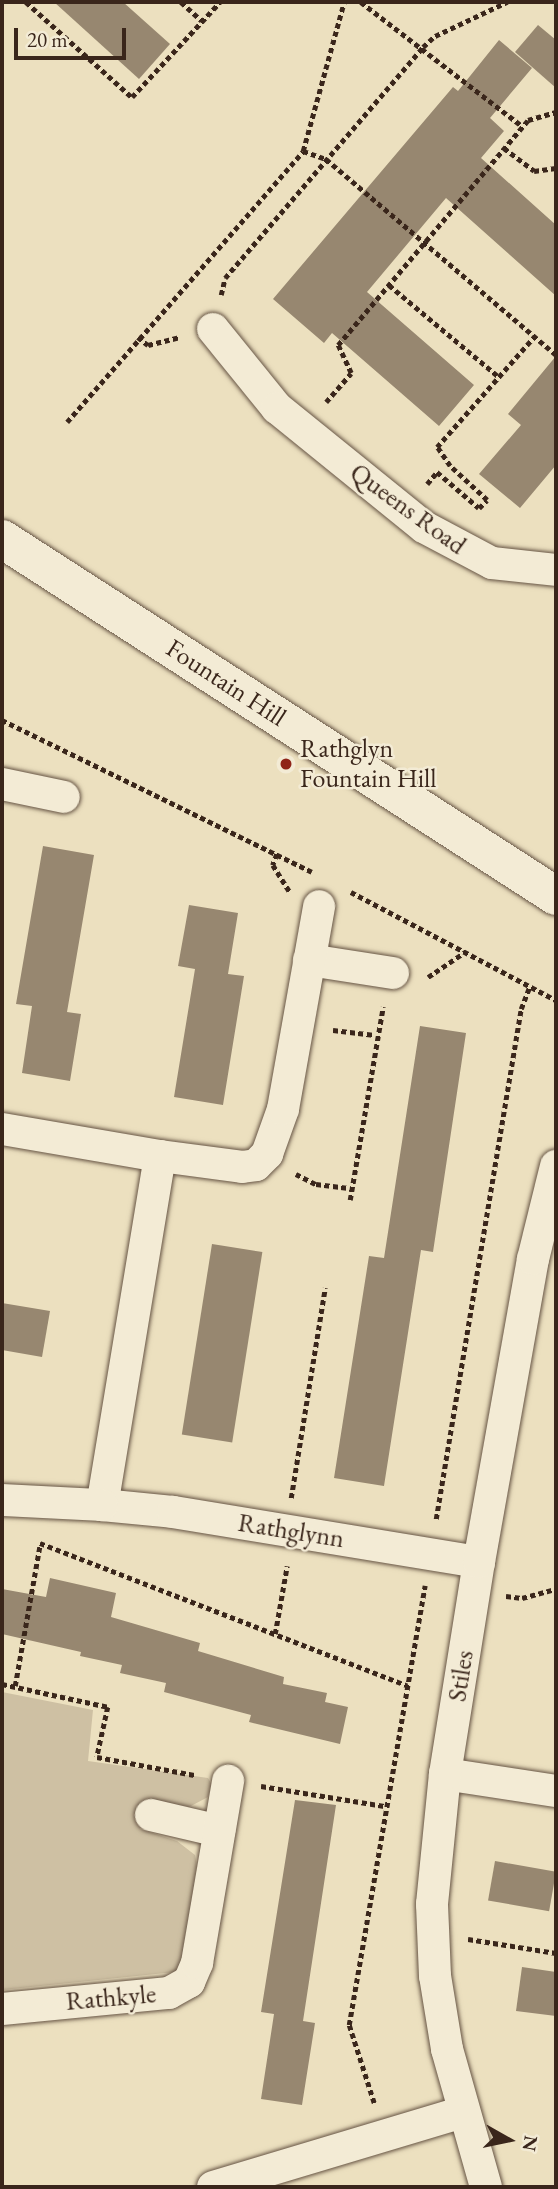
<!DOCTYPE html>
<style>
body{margin:0}
#map{position:relative;width:558px;height:2189px;overflow:hidden;background:#ece0bf;font-family:"EB Garamond",serif}
div>[style]{position:absolute}
.green>*{inset:0;background:#cec0a3}
.building>*{inset:0;background:#978770;transform-origin:0 0}
.path>*{height:4.5px;margin-top:-2.25px;transform-origin:0;background:repeating-linear-gradient(90deg,#3a261b 0 5px,transparent 0 8.5px)}
.roads{filter:drop-shadow(0 0 2px #665444) drop-shadow(0 0 2px #665444)}
.street>*{height:32px;margin:-16px;padding:0 16px;transform-origin:16px;border-radius:16px;background:#f3ebd5}
.secondary>*{height:38px;margin:-19px;padding:0 19px;transform-origin:19px;border-radius:19px;background:#f3ebd5}
.dots>*{width:19px;height:19px;translate:-50% -50%;box-sizing:border-box;border:4px solid #f3ebd5;border-radius:50%}
span{translate:-50% -50%;white-space:nowrap;text-align:center;line-height:1.15;-webkit-text-stroke:5px #f3ebd5;paint-order:stroke}
.street-label{font-size:26px;color:#3a261b}
.poi-label{font-size:26px;color:#3a261b}
.left{translate:0 -50%;text-align:left}
.frame{position:absolute;inset:0;border:4px solid #3a261b;pointer-events:none}
.north{position:absolute;left:474px;top:2105px;width:70px;height:70px;-webkit-text-stroke:5px #f3ebd5;paint-order:stroke;rotate:99deg;font-size:19px;font-weight:700;line-height:28px;text-align:center;color:#3a261b}
.north::after{content:'';display:block;margin:auto;width:24px;height:32px;background:#3a261b;clip-path:polygon(50% 0,100% 100%,50% 72%,0 100%)}
.scale{position:absolute;left:14px;top:28px;width:112px;height:32px;box-sizing:border-box;border:4px solid #3a261b;border-top:0;padding-left:9px;font-size:21px;line-height:24px;white-space:nowrap;color:#3a261b;-webkit-text-stroke:5px #f3ebd5;paint-order:stroke}
</style>
<div id="map">
<div class="green">
<i style="clip-path:polygon(2px 1692px,93px 1710px,88px 1761px,208px 1778px,212px 1785px,208px 1797px,189px 1807px,149px 1799px,140px 1829px,177px 1841px,195px 1855px,197px 1866px,183px 1964px,175px 1972px,2px 1990px)"></i>
</div>
<div class="building">
<i style="clip-path:polygon(54px 2px,123px 2px,170px 44px,139px 79px)"></i>
<i style="clip-path:polygon(538px 25px,556px 40px,556px 88px,515px 52px)"></i>
<i style="clip-path:polygon(499px 40px,532px 68px,490px 118px,504px 131px,481px 158px,556px 225px,556px 296px,446px 198px,367px 292px,474px 385px,439px 426px,332px 333px,324px 343px,273px 299px,453px 87px,458px 91px)"></i>
<i style="clip-path:polygon(556px 356px,556px 465px,520px 508px,479px 474px,521px 425px,508px 414px)"></i>
<i style="clip-path:polygon(43px 846px,94px 855px,67px 1012px,81px 1014px,70px 1081px,22px 1073px,32px 1006px,16px 1004px)"></i>
<i style="clip-path:polygon(189px 905px,238px 913px,228px 974px,244px 976px,223px 1105px,174px 1097px,195px 969px,178px 966px)"></i>
<i style="clip-path:polygon(420px 1026px,466px 1033px,433px 1252px,421px 1250px,384px 1486px,334px 1478px,369px 1256px,384px 1258px)"></i>
<i style="left:212px;top:1244px;width:51px;height:193px;rotate:9deg"></i>
<i style="clip-path:polygon(2px 1303px,50px 1311px,42px 1357px,2px 1350px)"></i>
<i style="clip-path:polygon(50px 1578px,116px 1593px,111px 1617px,200px 1643px,198px 1651px,284px 1677px,283px 1684px,327px 1693px,325px 1702px,348px 1707px,340px 1744px,249px 1722px,251px 1715px,164px 1692px,166px 1683px,120px 1673px,122px 1665px,80px 1656px,81px 1652px,2px 1634px,2px 1589px,46px 1597px)"></i>
<i style="clip-path:polygon(295px 1800px,336px 1805px,303px 2021px,315px 2023px,302px 2105px,261px 2099px,274px 2014px,261px 2012px)"></i>
<i style="left:495px;top:1861px;width:62px;height:40px;rotate:10deg"></i>
<i style="clip-path:polygon(522px 1967px,556px 1972px,556px 2016px,516px 2011px)"></i>
</div>
<div class="path">
<i style="left:26px;top:2px;width:142px;rotate:41.9deg"></i>
<i style="left:132px;top:97px;width:129px;rotate:-47.2deg"></i>
<i style="left:181px;top:2px;width:28px;rotate:42deg"></i>
<i style="left:361px;top:2px;width:203px;rotate:37.6deg"></i>
<i style="left:504px;top:148px;width:38px;rotate:37deg"></i>
<i style="left:534px;top:171px;width:22px;rotate:-8deg"></i>
<i style="left:303px;top:151px;width:155px;rotate:-74.6deg"></i>
<i style="left:389px;top:285px;width:143px;rotate:39.9deg"></i>
<i style="left:221px;top:295px;width:17px;rotate:-77deg"></i>
<i style="left:225px;top:278px;width:304px;rotate:-49.4deg"></i>
<i style="left:423px;top:47px;width:16px;rotate:-43deg"></i>
<i style="left:435px;top:36px;width:80px;rotate:-25.3deg"></i>
<i style="left:138px;top:337px;width:13px;rotate:39deg"></i>
<i style="left:148px;top:345px;width:32px;rotate:-14deg"></i>
<i style="left:326px;top:402px;width:38px;rotate:-49deg"></i>
<i style="left:351px;top:373px;width:31px;rotate:-115deg"></i>
<i style="left:338px;top:345px;width:294px;rotate:-49.8deg"></i>
<i style="left:528px;top:120px;width:29px;rotate:-16deg"></i>
<i style="left:67px;top:422px;width:359px;rotate:-48.9deg"></i>
<i style="left:303px;top:151px;width:24px;rotate:19deg"></i>
<i style="left:326px;top:159px;width:302px;rotate:40.4deg"></i>
<i style="left:427px;top:484px;width:16px;rotate:-50deg"></i>
<i style="left:437px;top:472px;width:55px;rotate:40.6deg"></i>
<i style="left:479px;top:508px;width:11px;rotate:-45deg"></i>
<i style="left:487px;top:500px;width:50px;rotate:-137.4deg"></i>
<i style="left:450px;top:466px;width:23px;rotate:-124deg"></i>
<i style="left:437px;top:447px;width:148px;rotate:-48.6deg"></i>
<i style="left:2px;top:720px;width:345px;rotate:26.1deg"></i>
<i style="left:277px;top:854px;width:12px;rotate:110deg"></i>
<i style="left:273px;top:865px;width:31px;rotate:58deg"></i>
<i style="left:351px;top:892px;width:232px;rotate:27.8deg"></i>
<i style="left:428px;top:977px;width:45px;rotate:-34deg"></i>
<i style="left:333px;top:1030px;width:42px;rotate:6.8deg"></i>
<i style="left:296px;top:1174px;width:22px;rotate:27deg"></i>
<i style="left:316px;top:1184px;width:35px;rotate:7deg"></i>
<i style="left:350px;top:1200px;width:196px;rotate:-80.3deg"></i>
<i style="left:291px;top:1498px;width:213px;rotate:-80.8deg"></i>
<i style="left:436px;top:1519px;width:517px;rotate:-80.54deg"></i>
<i style="left:521px;top:1009px;width:25px;rotate:-69deg"></i>
<i style="left:40px;top:1543px;width:394px;rotate:21.2deg"></i>
<i style="left:506px;top:1596px;width:16px;rotate:7deg"></i>
<i style="left:522px;top:1598px;width:35px;rotate:-15deg"></i>
<i style="left:275px;top:1634px;width:69px;rotate:-80deg"></i>
<i style="left:2px;top:1684px;width:108px;rotate:12.2deg"></i>
<i style="left:108px;top:1707px;width:51px;rotate:102.4deg"></i>
<i style="left:97px;top:1757px;width:99px;rotate:10.5deg"></i>
<i style="left:15px;top:1686px;width:144px;rotate:-80deg"></i>
<i style="left:261px;top:1786px;width:125px;rotate:9.2deg"></i>
<i style="left:468px;top:1939px;width:89px;rotate:9deg"></i>
<i style="left:374px;top:2103px;width:82px;rotate:-107.8deg"></i>
<i style="left:349px;top:2025px;width:446px;rotate:-80.2deg"></i>
</div>
<div class="roads">
<div class="street">
<i style="left:213px;top:329px;width:102px;rotate:51deg"></i>
<i style="left:277px;top:408px;width:189px;rotate:39deg"></i>
<i style="left:424px;top:527px;width:77px;rotate:27.9deg"></i>
<i style="left:492px;top:563px;width:64px;rotate:6.2deg"></i>
<i style="left:2px;top:784px;width:63px;rotate:11.8deg"></i>
<i style="left:309px;top:960px;width:85px;rotate:8.8deg"></i>
<i style="left:2px;top:1129px;width:160px;rotate:9.7deg"></i>
<i style="left:160px;top:1156px;width:354px;rotate:99.4deg"></i>
<i style="left:102px;top:1505px;width:71px;rotate:5.6deg"></i>
<i style="left:173px;top:1512px;width:310px;rotate:9.3deg"></i>
<i style="left:160px;top:1156px;width:83px;rotate:7.6deg"></i>
<i style="left:242px;top:1167px;width:14px;rotate:-8deg"></i>
<i style="left:256px;top:1165px;width:16px;rotate:-45deg"></i>
<i style="left:267px;top:1154px;width:48px;rotate:-70.4deg"></i>
<i style="left:283px;top:1109px;width:206px;rotate:-79.9deg"></i>
<i style="left:2px;top:1500px;width:100px;rotate:2.9deg"></i>
<i style="left:445px;top:1774px;width:112px;rotate:8.7deg"></i>
<i style="left:151px;top:1815px;width:70px;rotate:13.2deg"></i>
<i style="left:2px;top:2009px;width:168px;rotate:-5.5deg"></i>
<i style="left:169px;top:1993px;width:23px;rotate:-29deg"></i>
<i style="left:189px;top:1982px;width:21px;rotate:-67deg"></i>
<i style="left:197px;top:1963px;width:185px;rotate:-80.3deg"></i>
<i style="left:213px;top:2187px;width:261px;rotate:-16.7deg"></i>
<i style="left:486px;top:2187px;width:143px;rotate:-105.8deg"></i>
<i style="left:447px;top:2049px;width:74px;rotate:-99.3deg"></i>
<i style="left:435px;top:1976px;width:72px;rotate:-92.4deg"></i>
<i style="left:432px;top:1904px;width:131px;rotate:-84.3deg"></i>
<i style="left:445px;top:1774px;width:215px;rotate:-80.9deg"></i>
<i style="left:479px;top:1562px;width:308px;rotate:-79.9deg"></i>
<i style="left:533px;top:1259px;width:96px;rotate:-76.1deg"></i>
</div>
<div class="secondary">
<i style="left:2px;top:539px;width:659px;rotate:32.8deg"></i>
</div>
</div>
<div class="dots">
<i style="left:286px;top:764px;background:#8f2418"></i>
</div>
<div class="street-label">
<span style="left:408px;top:509px;rotate:36deg">Queens Road</span>
<span style="left:226px;top:683px;rotate:33deg">Fountain Hill</span>
<span style="left:291px;top:1531px;rotate:9deg">Rathglynn</span>
<span style="left:461px;top:1676px;rotate:-81deg">Stiles</span>
<span style="left:111px;top:1998px;rotate:-5deg">Rathkyle</span>
</div>
<div class="poi-label">
<span class="left" style="left:300px;top:764px">Rathglyn<br>Fountain Hill</span>
</div>
<div class="frame"></div>
<div class="north">N</div>
<div class="scale">20 m</div>
</div>
